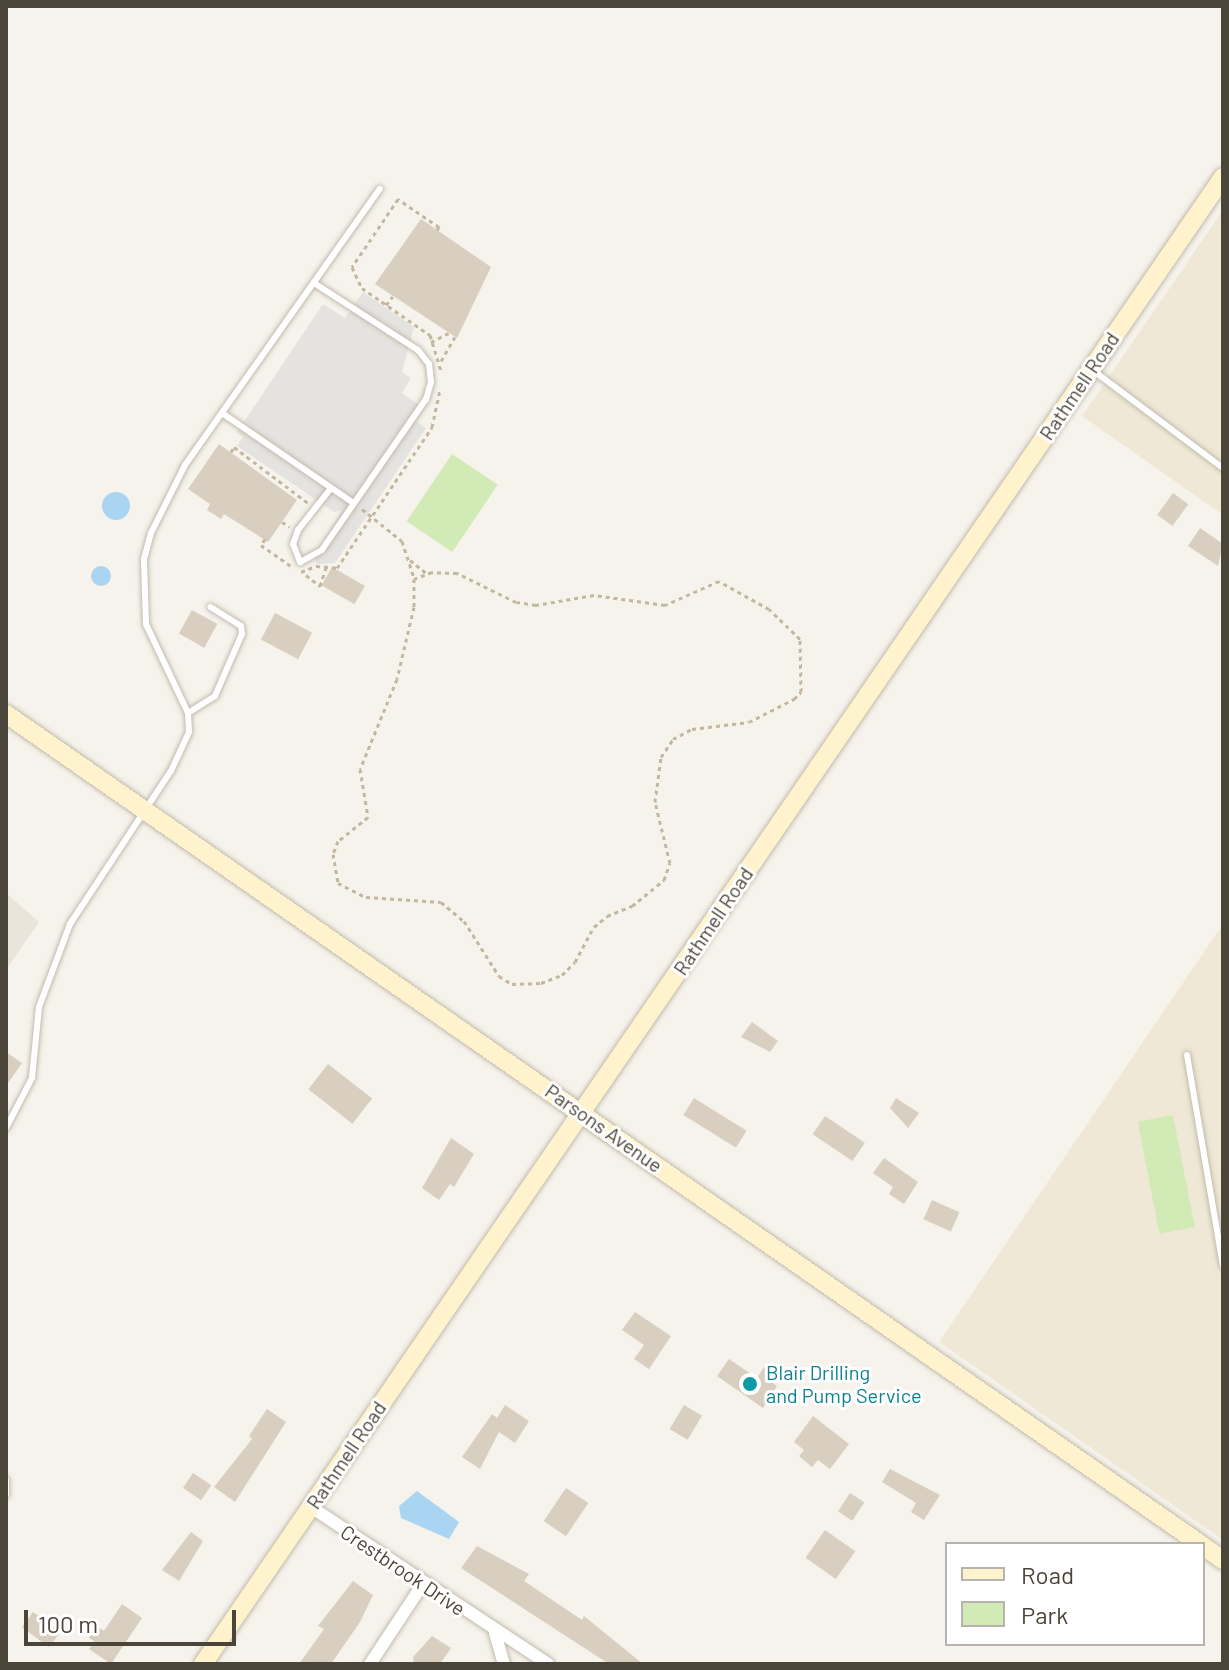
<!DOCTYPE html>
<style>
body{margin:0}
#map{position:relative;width:1229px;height:1670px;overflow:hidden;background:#f6f3ec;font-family:Barlow,sans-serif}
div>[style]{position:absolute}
.residential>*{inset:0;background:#eae5da}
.education>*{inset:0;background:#efe8d6}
.green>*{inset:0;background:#d2eab5;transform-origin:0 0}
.parking>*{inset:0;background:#e5e3e0}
.water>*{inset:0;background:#a9d4f2}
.round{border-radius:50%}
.building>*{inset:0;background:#d8cfc1;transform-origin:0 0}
.path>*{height:3px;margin-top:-1.5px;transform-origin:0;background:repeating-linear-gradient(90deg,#c4b79f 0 4px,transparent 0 8px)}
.roads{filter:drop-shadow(0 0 2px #c2bbae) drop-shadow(0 0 2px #c2bbae)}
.lane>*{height:6px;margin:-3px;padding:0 3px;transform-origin:3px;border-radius:3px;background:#fff}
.street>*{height:12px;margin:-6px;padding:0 6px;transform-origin:6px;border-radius:6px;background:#fff}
.secondary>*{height:18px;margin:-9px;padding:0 9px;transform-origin:9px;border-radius:9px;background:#fff3cd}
.dots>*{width:22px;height:22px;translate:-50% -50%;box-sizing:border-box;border:4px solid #fff;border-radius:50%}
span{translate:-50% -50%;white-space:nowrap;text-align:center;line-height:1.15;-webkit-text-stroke:6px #fff;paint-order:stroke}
.street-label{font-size:20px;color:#4b4439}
.culture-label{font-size:20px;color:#0d838f}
.left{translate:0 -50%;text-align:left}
.frame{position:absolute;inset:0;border:8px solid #4b4439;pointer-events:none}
.legend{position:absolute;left:945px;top:1542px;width:260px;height:104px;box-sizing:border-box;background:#fff;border:2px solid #b7b4b0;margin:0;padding:10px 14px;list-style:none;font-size:24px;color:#4b4439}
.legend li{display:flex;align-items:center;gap:16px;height:40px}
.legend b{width:40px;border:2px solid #b7b4b0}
.scale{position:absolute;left:24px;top:1610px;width:212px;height:36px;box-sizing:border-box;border:4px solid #4b4439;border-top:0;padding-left:10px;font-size:24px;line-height:28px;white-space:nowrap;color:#4b4439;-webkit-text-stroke:6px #fff;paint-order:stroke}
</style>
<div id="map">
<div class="residential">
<i style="clip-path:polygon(6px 893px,39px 922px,6px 970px)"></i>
</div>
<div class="education">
<i style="clip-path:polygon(1223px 210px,1223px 515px,1082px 416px)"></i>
<i style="clip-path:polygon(1223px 924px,1223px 1540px,939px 1342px)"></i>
</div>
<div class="green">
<i style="left:452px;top:454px;width:55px;height:81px;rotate:34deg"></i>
<i style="left:1173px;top:1115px;width:114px;height:36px;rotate:79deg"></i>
</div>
<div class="parking">
<i style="clip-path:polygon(363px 292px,414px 327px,402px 372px,411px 378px,402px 393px,424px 409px,416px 421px,426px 428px,335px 563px,317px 564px,314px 558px,342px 510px,334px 512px,237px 446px,243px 437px,237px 432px,323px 304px,345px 318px)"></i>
</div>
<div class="water">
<i class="round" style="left:102px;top:492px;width:28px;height:28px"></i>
<i class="round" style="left:91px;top:566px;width:20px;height:20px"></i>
<i style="clip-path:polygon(417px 1491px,459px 1522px,449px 1539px,401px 1518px,399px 1506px)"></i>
</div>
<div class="building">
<i style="clip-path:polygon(421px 219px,491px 267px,457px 338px,375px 284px)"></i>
<i style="clip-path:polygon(219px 444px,297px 500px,268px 542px,224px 514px,221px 519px,207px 510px,210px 504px,188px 489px)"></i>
<i style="left:1173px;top:493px;width:19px;height:27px;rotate:36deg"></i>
<i style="clip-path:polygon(1200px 528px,1223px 544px,1218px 566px,1188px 546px)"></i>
<i style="left:332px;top:567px;width:38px;height:21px;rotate:30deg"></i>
<i style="left:192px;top:610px;width:29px;height:27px;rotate:29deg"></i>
<i style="left:275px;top:613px;width:42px;height:30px;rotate:28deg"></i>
<i style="clip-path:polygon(752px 1022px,778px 1041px,770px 1052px,741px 1037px)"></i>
<i style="clip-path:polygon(6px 1052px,22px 1063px,6px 1086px)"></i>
<i style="left:328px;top:1064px;width:56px;height:32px;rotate:38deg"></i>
<i style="left:694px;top:1098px;width:62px;height:20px;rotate:32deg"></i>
<i style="clip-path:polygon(896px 1098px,919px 1113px,908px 1128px,890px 1108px)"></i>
<i style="left:825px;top:1116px;width:48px;height:22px;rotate:34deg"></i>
<i style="clip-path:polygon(451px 1138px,474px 1154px,454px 1187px,450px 1184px,439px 1200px,422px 1188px)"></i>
<i style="clip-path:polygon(884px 1158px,918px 1182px,904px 1204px,889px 1194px,893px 1187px,873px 1173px)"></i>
<i style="left:932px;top:1200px;width:30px;height:21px;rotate:24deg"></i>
<i style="clip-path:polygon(635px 1312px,671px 1336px,649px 1369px,634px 1359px,644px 1345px,622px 1330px)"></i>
<i style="clip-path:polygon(729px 1359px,757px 1378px,764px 1367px,774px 1374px,770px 1381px,777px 1386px,763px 1408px,717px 1376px)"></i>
<i style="clip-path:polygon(505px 1405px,529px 1421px,515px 1443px,499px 1432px,480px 1469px,462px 1457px,492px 1414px,497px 1418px)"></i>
<i style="left:684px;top:1405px;width:21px;height:28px;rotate:31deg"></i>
<i style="clip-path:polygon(267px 1409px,286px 1422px,235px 1502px,214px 1487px,252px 1439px,249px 1436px)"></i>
<i style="clip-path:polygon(813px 1416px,849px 1444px,830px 1469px,818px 1460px,812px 1467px,799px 1456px,804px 1450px,794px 1442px)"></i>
<i style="clip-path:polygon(890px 1469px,940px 1495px,924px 1520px,911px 1512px,916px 1503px,882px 1482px)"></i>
<i style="left:193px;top:1473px;width:22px;height:18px;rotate:34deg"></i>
<i style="left:566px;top:1488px;width:27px;height:40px;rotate:34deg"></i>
<i style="left:850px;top:1493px;width:17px;height:22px;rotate:33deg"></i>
<i style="left:825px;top:1530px;width:37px;height:34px;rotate:35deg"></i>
<i style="clip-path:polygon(191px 1532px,203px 1541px,179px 1581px,162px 1570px)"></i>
<i style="clip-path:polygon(477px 1546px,529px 1574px,524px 1581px,582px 1620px,584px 1616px,643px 1664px,609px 1664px,461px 1568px)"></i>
<i style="clip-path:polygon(353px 1581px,373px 1595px,360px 1622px,331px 1664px,299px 1664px,324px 1629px,318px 1626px)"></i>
<i style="clip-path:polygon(122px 1604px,142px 1618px,111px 1664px,89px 1649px,94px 1641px,89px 1638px,97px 1626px,104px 1631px)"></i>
<i style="left:33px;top:1612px;width:34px;height:19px;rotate:36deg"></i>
<i style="clip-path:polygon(432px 1636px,451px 1648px,440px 1664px,414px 1664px,413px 1657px)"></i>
</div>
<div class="path">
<i style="left:437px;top:230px;width:4px;rotate:-56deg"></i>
<i style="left:439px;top:227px;width:50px;rotate:-145.7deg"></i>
<i style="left:398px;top:199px;width:82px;rotate:124.1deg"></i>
<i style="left:352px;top:267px;width:23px;rotate:65deg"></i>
<i style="left:362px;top:288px;width:83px;rotate:34.7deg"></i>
<i style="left:430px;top:335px;width:37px;rotate:73deg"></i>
<i style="left:386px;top:305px;width:11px;rotate:-52deg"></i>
<i style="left:431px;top:342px;width:20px;rotate:-27deg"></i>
<i style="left:441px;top:361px;width:28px;rotate:-60deg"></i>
<i style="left:231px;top:452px;width:6px;rotate:-59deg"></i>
<i style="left:234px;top:447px;width:93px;rotate:37.1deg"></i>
<i style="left:362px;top:509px;width:51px;rotate:38.7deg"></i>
<i style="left:402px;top:541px;width:40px;rotate:72deg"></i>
<i style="left:414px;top:579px;width:28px;rotate:90deg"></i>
<i style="left:414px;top:607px;width:74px;rotate:103.3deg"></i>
<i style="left:397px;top:679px;width:97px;rotate:112.3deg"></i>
<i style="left:360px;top:769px;width:49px;rotate:80.5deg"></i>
<i style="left:368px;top:817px;width:38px;rotate:141deg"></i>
<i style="left:338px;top:841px;width:14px;rotate:111deg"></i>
<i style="left:333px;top:854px;width:29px;rotate:80deg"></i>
<i style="left:338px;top:883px;width:31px;rotate:27deg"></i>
<i style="left:366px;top:897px;width:75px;rotate:3.8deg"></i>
<i style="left:441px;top:902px;width:30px;rotate:40deg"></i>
<i style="left:464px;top:921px;width:65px;rotate:57.5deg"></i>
<i style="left:499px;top:976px;width:15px;rotate:32deg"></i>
<i style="left:512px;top:984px;width:29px;rotate:-2deg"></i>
<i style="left:541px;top:983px;width:22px;rotate:-21deg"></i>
<i style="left:562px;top:975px;width:18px;rotate:-45deg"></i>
<i style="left:575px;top:962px;width:40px;rotate:-62deg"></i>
<i style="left:594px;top:927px;width:17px;rotate:-40deg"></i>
<i style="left:607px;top:916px;width:27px;rotate:-22deg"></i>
<i style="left:632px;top:906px;width:41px;rotate:-39.1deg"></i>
<i style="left:664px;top:880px;width:18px;rotate:-71deg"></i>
<i style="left:670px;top:863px;width:63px;rotate:-103.8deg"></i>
<i style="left:655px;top:802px;width:45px;rotate:-82.4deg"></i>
<i style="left:661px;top:757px;width:22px;rotate:-56deg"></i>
<i style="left:673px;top:739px;width:21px;rotate:-28deg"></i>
<i style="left:692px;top:729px;width:57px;rotate:-7deg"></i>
<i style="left:749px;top:722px;width:51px;rotate:-27.1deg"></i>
<i style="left:794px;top:699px;width:10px;rotate:-45deg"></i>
<i style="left:801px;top:692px;width:53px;rotate:-91.1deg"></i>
<i style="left:800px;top:639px;width:43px;rotate:-135.9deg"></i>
<i style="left:769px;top:609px;width:57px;rotate:-150.8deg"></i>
<i style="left:719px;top:581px;width:59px;rotate:156deg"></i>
<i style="left:665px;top:605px;width:72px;rotate:-172deg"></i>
<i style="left:594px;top:595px;width:59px;rotate:170.2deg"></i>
<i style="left:536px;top:605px;width:20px;rotate:-171deg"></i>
<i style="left:516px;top:602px;width:66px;rotate:-153.8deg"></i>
<i style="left:457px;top:573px;width:25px;rotate:-178deg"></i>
<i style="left:432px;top:572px;width:19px;rotate:159deg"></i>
<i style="left:282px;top:522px;width:9px;rotate:32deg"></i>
<i style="left:265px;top:539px;width:7px;rotate:124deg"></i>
<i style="left:261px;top:545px;width:37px;rotate:35deg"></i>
<i style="left:410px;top:560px;width:21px;rotate:39deg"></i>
<i style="left:301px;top:572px;width:16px;rotate:-22deg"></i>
<i style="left:316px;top:566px;width:21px;rotate:5deg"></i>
<i style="left:337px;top:568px;width:170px;rotate:-56deg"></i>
<i style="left:432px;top:427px;width:38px;rotate:-78deg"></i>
<i style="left:306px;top:575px;width:18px;rotate:38deg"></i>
<i style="left:320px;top:586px;width:22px;rotate:-72deg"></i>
</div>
<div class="roads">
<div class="lane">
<i style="left:314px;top:283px;width:124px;rotate:32.8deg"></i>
<i style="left:418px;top:350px;width:18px;rotate:52deg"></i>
<i style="left:429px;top:364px;width:18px;rotate:84deg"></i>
<i style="left:431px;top:382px;width:18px;rotate:106deg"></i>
<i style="left:426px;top:399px;width:183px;rotate:124.6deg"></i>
<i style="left:322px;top:550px;width:25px;rotate:151deg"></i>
<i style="left:300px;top:562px;width:19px;rotate:-111deg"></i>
<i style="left:293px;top:544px;width:15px;rotate:-70deg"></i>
<i style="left:298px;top:530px;width:53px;rotate:-51.8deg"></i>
<i style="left:1095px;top:372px;width:160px;rotate:36.9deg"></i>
<i style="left:222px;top:413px;width:158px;rotate:34.4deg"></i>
<i style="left:188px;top:713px;width:32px;rotate:-32deg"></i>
<i style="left:215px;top:696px;width:68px;rotate:-66.5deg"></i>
<i style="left:242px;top:634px;width:8px;rotate:-97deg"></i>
<i style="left:241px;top:626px;width:36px;rotate:-148deg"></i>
<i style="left:1187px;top:1055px;width:213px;rotate:80.3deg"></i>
<i style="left:6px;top:1128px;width:56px;rotate:-62.5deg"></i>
<i style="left:32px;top:1078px;width:71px;rotate:-84.4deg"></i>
<i style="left:39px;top:1007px;width:89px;rotate:-69.5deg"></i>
<i style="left:70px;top:924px;width:183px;rotate:-56.6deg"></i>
<i style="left:171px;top:771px;width:43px;rotate:-65.2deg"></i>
<i style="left:189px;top:732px;width:19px;rotate:-93deg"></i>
<i style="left:188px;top:713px;width:98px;rotate:-115.3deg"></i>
<i style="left:146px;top:624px;width:65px;rotate:-91.8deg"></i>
<i style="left:144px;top:559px;width:27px;rotate:-75deg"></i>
<i style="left:151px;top:533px;width:76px;rotate:-63.4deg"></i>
<i style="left:185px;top:465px;width:338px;rotate:-54.8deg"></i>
<i style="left:6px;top:1480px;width:15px;rotate:90deg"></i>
</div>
<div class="street">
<i style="left:311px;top:1507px;width:284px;rotate:33.5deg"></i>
<i style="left:495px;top:1633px;width:32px;rotate:74deg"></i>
<i style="left:370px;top:1664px;width:95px;rotate:-56.6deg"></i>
</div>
<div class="secondary">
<i style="left:6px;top:714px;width:1454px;rotate:34.8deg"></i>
<i style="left:1203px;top:1546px;width:24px;rotate:35deg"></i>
<i style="left:203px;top:1664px;width:1803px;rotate:-55.55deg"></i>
</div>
</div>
<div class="dots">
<i style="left:750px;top:1384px;background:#0f9aa8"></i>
</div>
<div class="street-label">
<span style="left:1079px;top:386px;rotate:-56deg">Rathmell Road</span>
<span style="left:713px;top:921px;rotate:-56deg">Rathmell Road</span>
<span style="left:604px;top:1128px;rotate:35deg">Parsons Avenue</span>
<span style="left:346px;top:1455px;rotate:-56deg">Rathmell Road</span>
<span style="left:403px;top:1570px;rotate:34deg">Crestbrook Drive</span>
</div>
<div class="culture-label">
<span class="left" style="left:766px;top:1384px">Blair Drilling<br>and Pump Service</span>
</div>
<div class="frame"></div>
<ul class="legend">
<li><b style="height:10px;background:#fff3cd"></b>Road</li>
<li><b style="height:22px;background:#d2eab5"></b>Park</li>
</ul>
<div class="scale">100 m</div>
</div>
